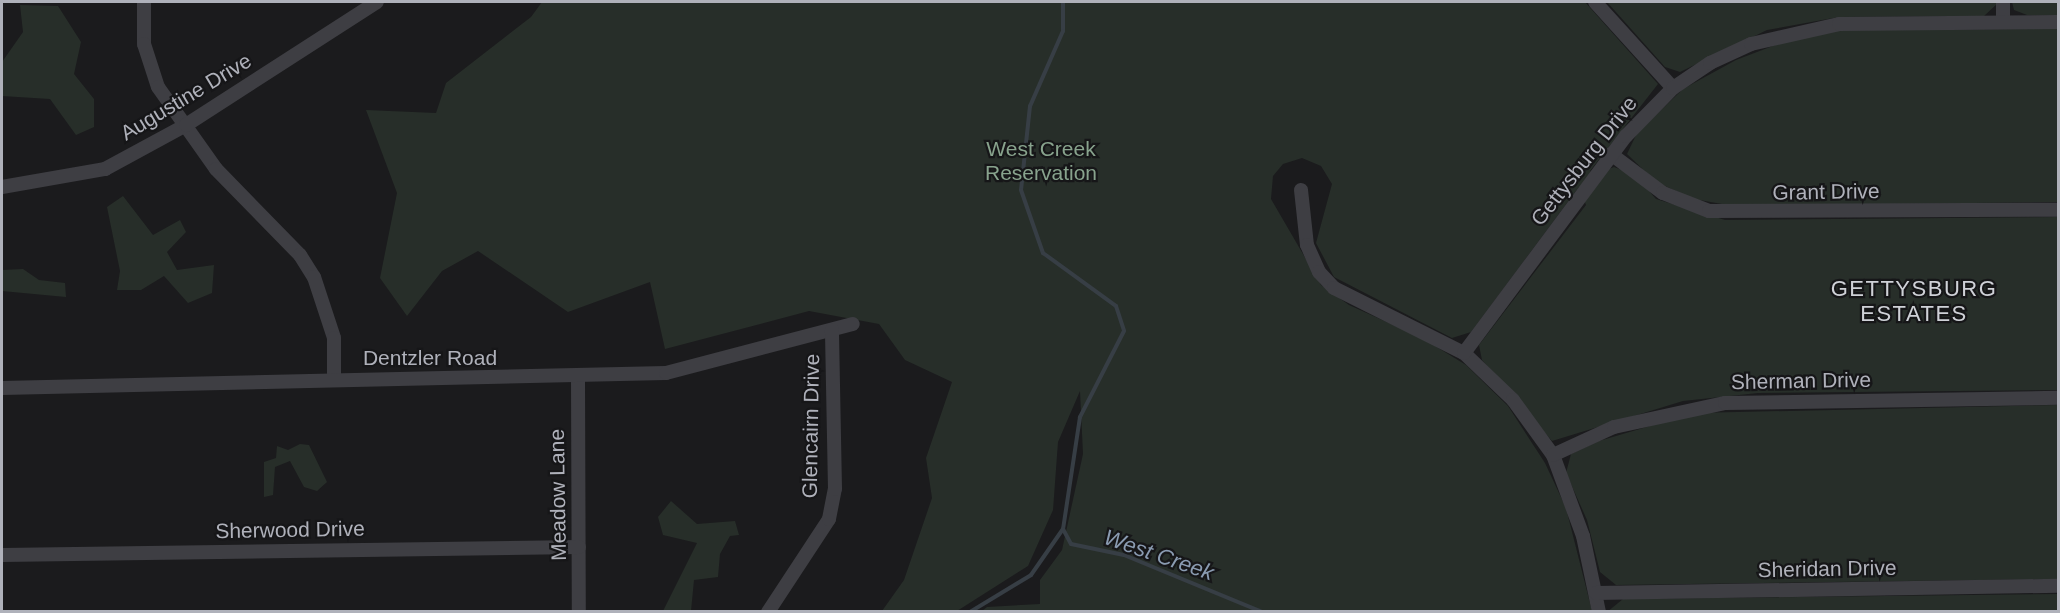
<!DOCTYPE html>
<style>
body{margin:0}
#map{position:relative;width:2060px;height:613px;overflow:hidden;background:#1b1b1d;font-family:Helvetica,sans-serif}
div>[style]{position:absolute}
.green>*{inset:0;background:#272e29}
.stream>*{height:4px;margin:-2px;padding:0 2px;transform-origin:2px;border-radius:2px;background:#373e45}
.minor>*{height:14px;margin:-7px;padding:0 7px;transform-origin:7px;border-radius:7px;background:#3e3e43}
span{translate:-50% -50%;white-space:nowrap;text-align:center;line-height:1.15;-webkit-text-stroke:4.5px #161618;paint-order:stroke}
.street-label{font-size:21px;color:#afb1ba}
.park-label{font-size:21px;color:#88a38d}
.neighbourhood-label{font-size:22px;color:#cfd1d7;letter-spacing:1.5px}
.water-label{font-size:22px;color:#8a9bb1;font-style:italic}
.frame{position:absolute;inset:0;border:3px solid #afb1ba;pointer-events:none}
</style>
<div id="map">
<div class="green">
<i style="clip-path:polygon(542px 2px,1585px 2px,1658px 84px,1590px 171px,1593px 175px,1614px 167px,1635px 175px,1656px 199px,1725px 220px,2058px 217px,2058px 390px,1758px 393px,1683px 401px,1552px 441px,1482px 360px,1479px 345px,1586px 205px,1579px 187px,1471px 332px,1452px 338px,1334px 277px,1316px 243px,1332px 184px,1321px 166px,1302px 158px,1283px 164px,1273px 176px,1271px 199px,1321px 285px,1349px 305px,1422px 338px,1466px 365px,1508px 406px,1545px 463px,1566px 508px,1592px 611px,982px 611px,987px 607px,1040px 604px,1040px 580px,1062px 550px,1083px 454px,1080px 391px,1058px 442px,1053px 510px,1028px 566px,957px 611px,882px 611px,904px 580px,932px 498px,926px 458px,952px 382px,905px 360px,879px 324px,809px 311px,665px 349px,650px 282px,568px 312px,478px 251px,442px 271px,407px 316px,380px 278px,397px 193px,366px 110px,436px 113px,446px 83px,531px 17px)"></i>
<i style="clip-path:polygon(1607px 2px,1996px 2px,1997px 4px,1984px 16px,1839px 17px,1767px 30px,1680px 72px,1665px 67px)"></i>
<i style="clip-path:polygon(2012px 2px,2058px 2px,2058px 15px,2027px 15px,2014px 10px)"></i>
<i style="clip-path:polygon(20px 5px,58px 6px,81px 42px,74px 74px,94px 99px,94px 127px,76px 135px,50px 99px,2px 96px,2px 62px,23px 32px)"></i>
<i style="clip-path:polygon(2058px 29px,2058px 202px,1733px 206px,1694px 199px,1656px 182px,1627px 154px,1637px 133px,1683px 89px,1736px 60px,1791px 39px,1841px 30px)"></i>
<i style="clip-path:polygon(123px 196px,153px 235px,180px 220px,186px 232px,167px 252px,177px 270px,214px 265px,212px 293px,188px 303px,164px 276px,141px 290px,117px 290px,120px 271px,107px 207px)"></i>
<i style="clip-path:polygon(23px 269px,39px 280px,65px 283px,66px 297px,2px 291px,2px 270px)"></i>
<i style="clip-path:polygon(2058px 405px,2058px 579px,1616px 585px,1600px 572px,1587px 520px,1566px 473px,1571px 454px,1599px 441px,1694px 413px)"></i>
<i style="clip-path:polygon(300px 444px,309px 445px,327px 482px,317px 491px,304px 487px,290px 461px,275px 467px,273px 495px,264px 497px,264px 462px,276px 458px,277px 446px,288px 450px)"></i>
<i style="clip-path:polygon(671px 501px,697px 524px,735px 521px,739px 535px,730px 536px,720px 554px,718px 577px,694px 580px,691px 611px,663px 611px,697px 543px,663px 535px,658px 517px)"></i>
<i style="clip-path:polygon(2058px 594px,2058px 612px,1607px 612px,1623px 599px)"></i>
</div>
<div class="stream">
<i style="left:1063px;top:2px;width:29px;rotate:90deg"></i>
<i style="left:1063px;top:31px;width:82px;rotate:113.7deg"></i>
<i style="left:1030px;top:106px;width:84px;rotate:96.1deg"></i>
<i style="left:1021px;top:190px;width:67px;rotate:70.8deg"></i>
<i style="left:1043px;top:253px;width:90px;rotate:36deg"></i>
<i style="left:1116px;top:306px;width:26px;rotate:72deg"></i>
<i style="left:1124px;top:331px;width:97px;rotate:117.1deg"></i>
<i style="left:1080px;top:417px;width:113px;rotate:98.6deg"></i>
<i style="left:1063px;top:529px;width:17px;rotate:62deg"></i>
<i style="left:1071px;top:544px;width:54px;rotate:11.7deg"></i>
<i style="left:1124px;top:555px;width:149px;rotate:22.4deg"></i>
<i style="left:970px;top:612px;width:71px;rotate:-31.2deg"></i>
<i style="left:1031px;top:575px;width:56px;rotate:-55.2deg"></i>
</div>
<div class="minor">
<i style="left:144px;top:2px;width:42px;rotate:90deg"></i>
<i style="left:144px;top:44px;width:45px;rotate:72deg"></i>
<i style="left:158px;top:87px;width:100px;rotate:54.7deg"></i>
<i style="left:216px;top:169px;width:120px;rotate:45.7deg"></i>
<i style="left:300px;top:255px;width:26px;rotate:58deg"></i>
<i style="left:314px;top:277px;width:64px;rotate:71.8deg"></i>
<i style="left:334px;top:338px;width:41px;rotate:90deg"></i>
<i style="left:1595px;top:2px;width:116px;rotate:47.8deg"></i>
<i style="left:2003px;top:2px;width:20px;rotate:90deg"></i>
<i style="left:1611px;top:154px;width:65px;rotate:36.9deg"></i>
<i style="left:1663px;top:193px;width:49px;rotate:21.4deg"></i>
<i style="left:1709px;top:211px;width:349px;rotate:-0.2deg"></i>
<i style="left:2px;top:187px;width:105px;rotate:-9.9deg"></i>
<i style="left:105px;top:169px;width:92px;rotate:-28.5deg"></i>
<i style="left:186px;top:125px;width:227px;rotate:-32.8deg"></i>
<i style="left:1301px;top:190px;width:55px;rotate:83.8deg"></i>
<i style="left:1307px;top:245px;width:30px;rotate:66deg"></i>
<i style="left:1319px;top:272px;width:22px;rotate:47deg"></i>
<i style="left:1334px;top:288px;width:145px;rotate:26.6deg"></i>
<i style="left:1464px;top:353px;width:68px;rotate:43.8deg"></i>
<i style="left:1513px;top:400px;width:68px;rotate:54deg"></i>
<i style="left:1553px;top:455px;width:86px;rotate:69.7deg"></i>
<i style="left:1583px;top:536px;width:78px;rotate:78.1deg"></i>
<i style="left:1464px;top:353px;width:271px;rotate:-53.3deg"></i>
<i style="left:1626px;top:136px;width:67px;rotate:-45.6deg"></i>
<i style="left:1673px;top:88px;width:45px;rotate:-34deg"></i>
<i style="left:1710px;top:63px;width:45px;rotate:-24.9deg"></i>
<i style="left:1751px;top:44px;width:90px;rotate:-12.8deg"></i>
<i style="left:1839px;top:24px;width:219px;rotate:-0.5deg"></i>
<i style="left:578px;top:379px;width:233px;rotate:89.8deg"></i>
<i style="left:2px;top:388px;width:664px;rotate:-1.29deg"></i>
<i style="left:666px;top:373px;width:193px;rotate:-14.7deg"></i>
<i style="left:1553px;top:455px;width:67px;rotate:-24.7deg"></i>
<i style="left:1614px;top:427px;width:114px;rotate:-12.2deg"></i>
<i style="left:1725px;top:403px;width:333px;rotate:-0.9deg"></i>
<i style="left:2px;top:555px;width:577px;rotate:-0.79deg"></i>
<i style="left:1596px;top:593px;width:462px;rotate:-0.9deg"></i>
<i style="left:768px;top:612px;width:111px;rotate:-56.7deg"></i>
<i style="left:829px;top:519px;width:31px;rotate:-79deg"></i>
<i style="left:835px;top:489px;width:159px;rotate:-91.1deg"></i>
</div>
<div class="street-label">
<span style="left:186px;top:97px;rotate:-31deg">Augustine Drive</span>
<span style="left:1584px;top:161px;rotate:-52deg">Gettysburg Drive</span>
<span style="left:1826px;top:192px;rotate:-1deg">Grant Drive</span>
<span style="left:430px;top:358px">Dentzler Road</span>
<span style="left:1801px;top:381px;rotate:-1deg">Sherman Drive</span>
<span style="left:811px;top:426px;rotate:-89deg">Glencairn Drive</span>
<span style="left:558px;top:495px;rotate:-91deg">Meadow Lane</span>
<span style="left:290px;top:530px;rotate:-1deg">Sherwood Drive</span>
<span style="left:1827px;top:569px;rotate:-1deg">Sheridan Drive</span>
</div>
<div class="park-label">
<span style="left:1041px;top:161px">West Creek<br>Reservation</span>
</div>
<div class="neighbourhood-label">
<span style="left:1914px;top:301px">GETTYSBURG<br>ESTATES</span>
</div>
<div class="water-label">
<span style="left:1159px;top:555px;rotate:19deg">West Creek</span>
</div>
<div class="frame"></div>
</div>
